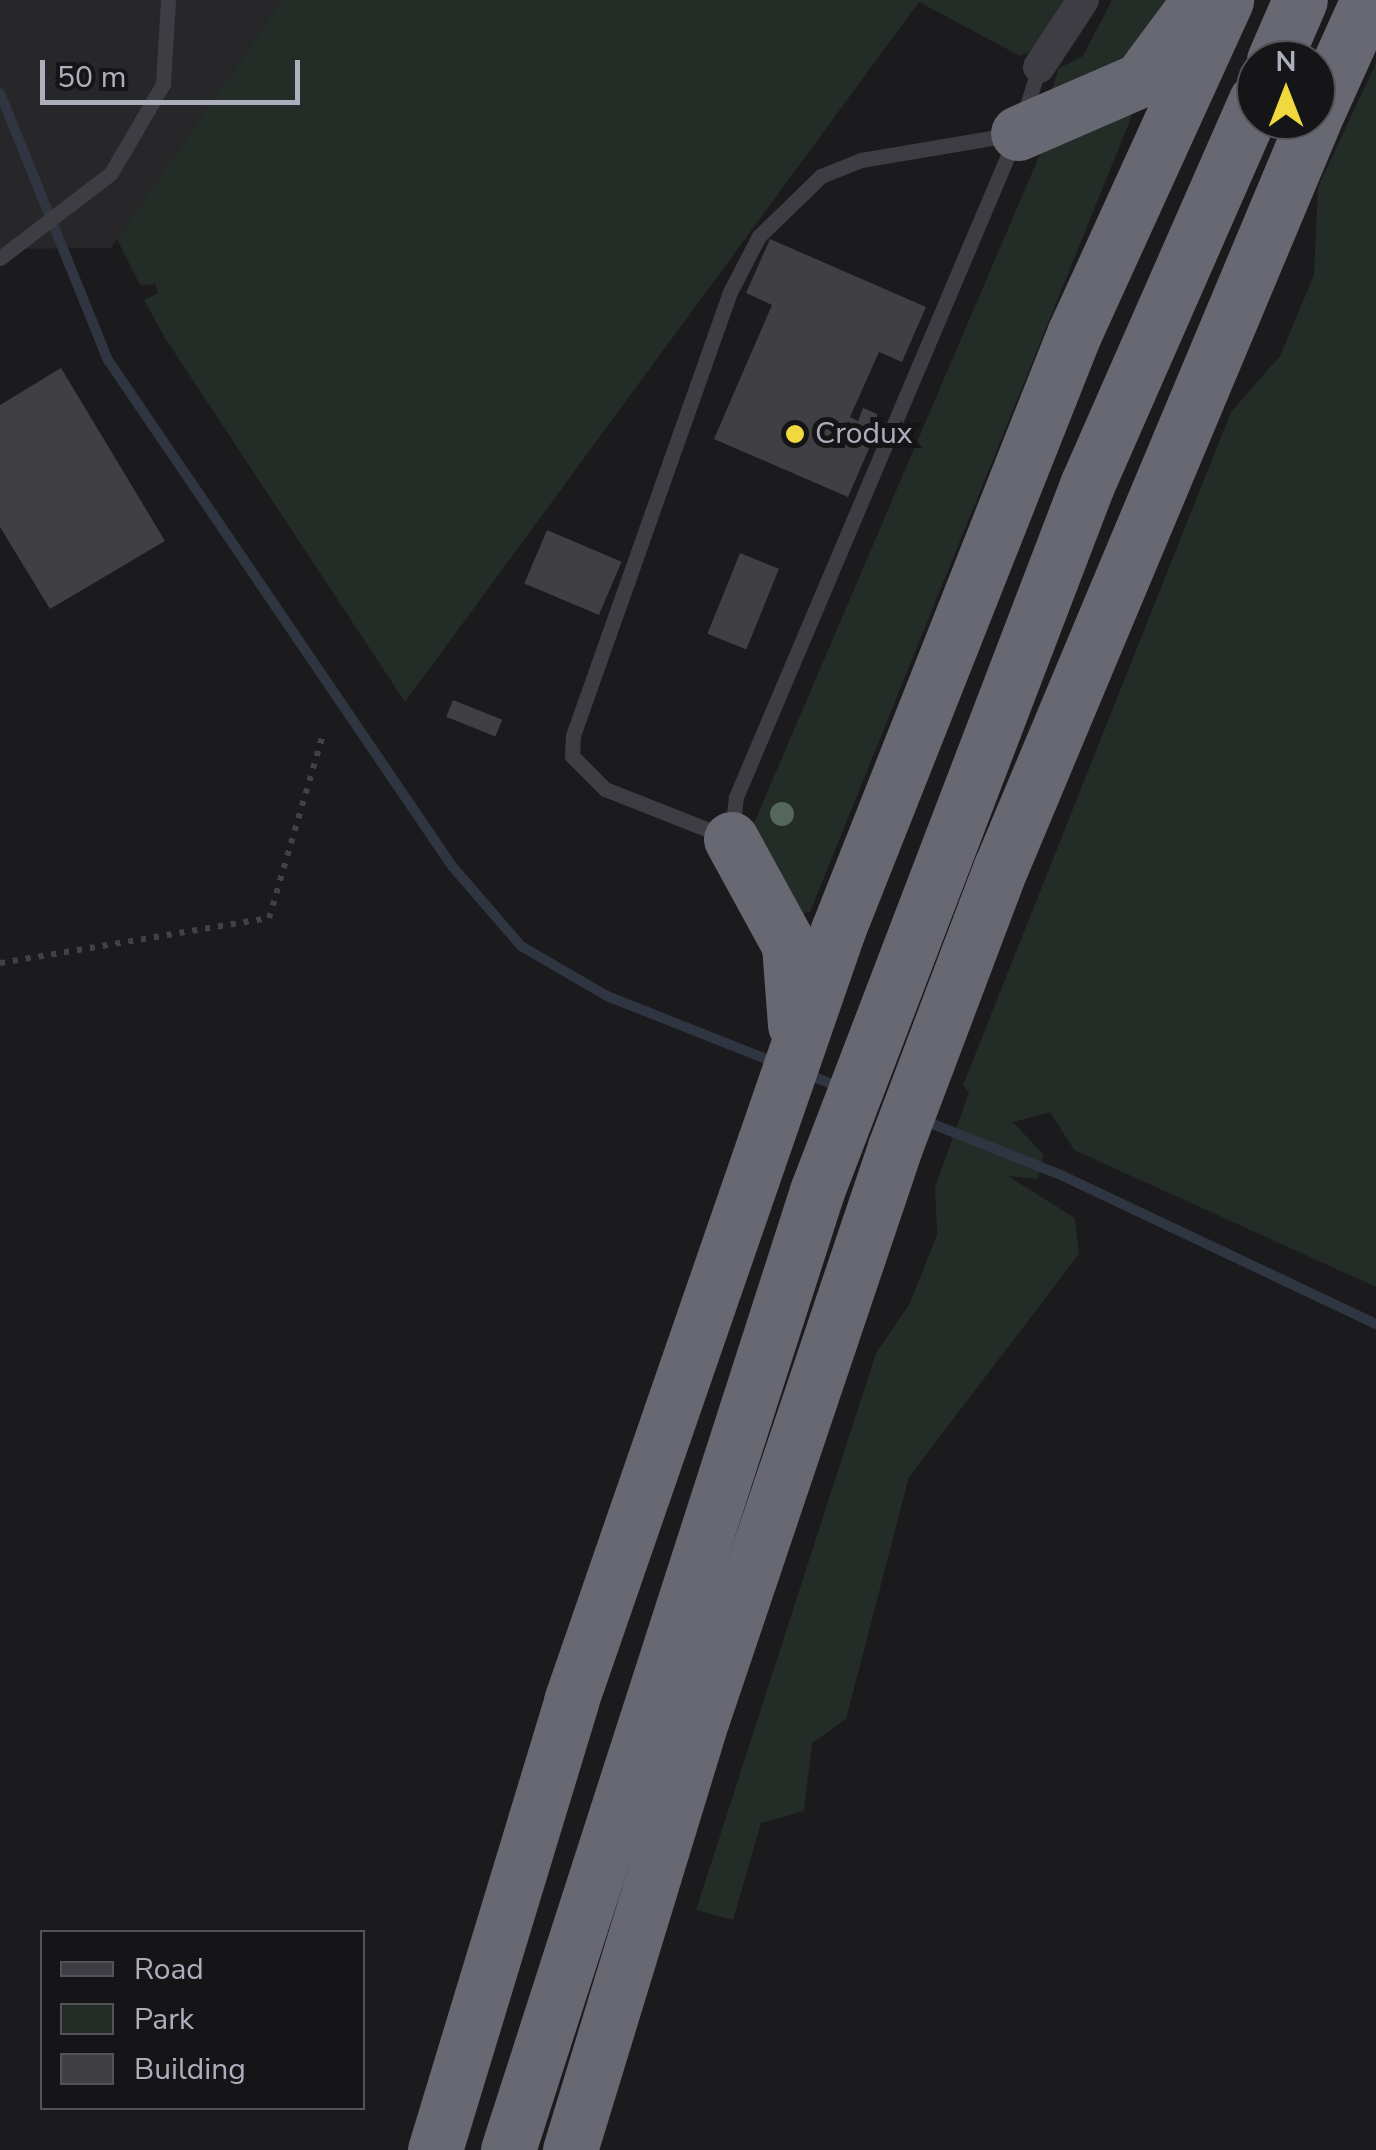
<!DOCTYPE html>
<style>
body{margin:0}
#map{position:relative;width:1376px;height:2150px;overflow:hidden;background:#1b1a1c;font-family:"Nunito Sans",sans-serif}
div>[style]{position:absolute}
.built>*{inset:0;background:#272629}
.green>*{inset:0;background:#242c27}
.stream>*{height:10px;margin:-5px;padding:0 5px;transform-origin:5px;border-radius:5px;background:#303641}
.building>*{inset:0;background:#403f43;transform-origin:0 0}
.path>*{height:6px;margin-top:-3px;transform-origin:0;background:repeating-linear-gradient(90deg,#414248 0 5px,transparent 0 13px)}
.lane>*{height:15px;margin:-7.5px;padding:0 7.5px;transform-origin:7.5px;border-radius:7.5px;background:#3d3d43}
.street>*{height:32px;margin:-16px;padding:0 16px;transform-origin:16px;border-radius:16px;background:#3d3d43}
.highway>*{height:55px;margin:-27.5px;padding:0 27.5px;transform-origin:27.5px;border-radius:27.5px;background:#676872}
.trees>*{width:24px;height:24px;margin:-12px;border-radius:50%;background:#55675a}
.dots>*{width:28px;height:28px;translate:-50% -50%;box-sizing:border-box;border:5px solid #151517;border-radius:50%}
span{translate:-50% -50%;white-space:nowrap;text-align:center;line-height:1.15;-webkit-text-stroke:10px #151517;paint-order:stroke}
.poi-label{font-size:30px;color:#adaebb}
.left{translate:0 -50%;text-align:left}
.legend{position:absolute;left:40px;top:1930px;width:325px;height:180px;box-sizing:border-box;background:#151517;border:2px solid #525259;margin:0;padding:12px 18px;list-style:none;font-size:30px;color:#adaebb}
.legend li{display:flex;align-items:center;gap:20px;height:50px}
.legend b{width:50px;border:2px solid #525259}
.north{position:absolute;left:1236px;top:40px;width:100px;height:100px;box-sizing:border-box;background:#151517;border:2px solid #525259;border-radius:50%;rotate:0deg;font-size:28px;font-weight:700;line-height:40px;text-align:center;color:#adaebb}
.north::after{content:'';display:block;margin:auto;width:35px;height:45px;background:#efd93f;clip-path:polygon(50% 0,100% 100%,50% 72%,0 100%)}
.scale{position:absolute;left:40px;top:60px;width:260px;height:45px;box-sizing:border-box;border:5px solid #adaebb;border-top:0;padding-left:12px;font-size:30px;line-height:35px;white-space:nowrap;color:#adaebb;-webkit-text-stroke:8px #151517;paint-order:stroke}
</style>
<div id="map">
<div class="built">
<i style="clip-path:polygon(0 0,282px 0,111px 248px,0 249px)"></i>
</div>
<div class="green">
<i style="clip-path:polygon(282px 0,1063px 0,1035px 50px,1020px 56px,919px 2px,405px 702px,165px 338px,144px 300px,158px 293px,155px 284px,140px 285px,117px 239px)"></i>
<i style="clip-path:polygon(1112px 0,1174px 0,1118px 63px,1050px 95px,1059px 68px,1083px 56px)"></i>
<i style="clip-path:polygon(1376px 63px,1376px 1287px,1074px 1150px,1050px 1112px,1013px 1122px,1044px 1155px,1038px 1179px,1008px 1176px,1075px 1218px,1079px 1254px,909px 1477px,846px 1719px,812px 1743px,804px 1811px,761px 1823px,733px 1920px,696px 1910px,876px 1353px,909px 1305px,937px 1235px,935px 1187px,969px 1093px,963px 1085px,1231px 412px,1280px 356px,1314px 275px,1318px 187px)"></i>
<i style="clip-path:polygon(1135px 108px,810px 912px,803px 913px,752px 828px,1046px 140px)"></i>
</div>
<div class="stream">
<i style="left:0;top:93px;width:288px;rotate:68deg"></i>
<i style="left:108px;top:360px;width:612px;rotate:55.79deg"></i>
<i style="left:452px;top:866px;width:106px;rotate:49.2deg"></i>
<i style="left:521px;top:946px;width:99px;rotate:30.2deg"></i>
<i style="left:607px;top:996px;width:180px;rotate:21.6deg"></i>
<i style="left:804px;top:1073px;width:38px;rotate:22deg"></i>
<i style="left:920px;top:1119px;width:154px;rotate:21.7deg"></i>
<i style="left:1063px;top:1176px;width:346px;rotate:25.3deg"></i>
</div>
<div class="building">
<i style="clip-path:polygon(770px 239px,926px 307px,902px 362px,879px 352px,850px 417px,858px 421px,863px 408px,877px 414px,877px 430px,848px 497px,714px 439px,772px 305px,746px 293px)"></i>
<i style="clip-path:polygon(61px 368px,165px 541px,50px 609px,0 527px,0 405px)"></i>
<i style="left:547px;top:530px;width:81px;height:58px;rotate:23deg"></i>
<i style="left:740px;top:553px;width:42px;height:87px;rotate:22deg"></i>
<i style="left:453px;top:700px;width:53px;height:18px;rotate:22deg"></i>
</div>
<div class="path">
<i style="left:0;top:963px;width:273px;rotate:-9.5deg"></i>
<i style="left:269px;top:918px;width:188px;rotate:-73.6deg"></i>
</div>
<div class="lane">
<i style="left:1024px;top:115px;width:50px;rotate:-72.6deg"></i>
<i style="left:1009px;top:135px;width:150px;rotate:170.4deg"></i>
<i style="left:861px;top:160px;width:43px;rotate:158.2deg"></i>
<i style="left:821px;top:176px;width:86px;rotate:135.9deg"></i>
<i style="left:759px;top:236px;width:63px;rotate:117.4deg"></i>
<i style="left:730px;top:292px;width:471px;rotate:109.5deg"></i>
<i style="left:573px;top:736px;width:20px;rotate:93deg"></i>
<i style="left:572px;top:756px;width:47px;rotate:45deg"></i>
<i style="left:605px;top:789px;width:136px;rotate:21.6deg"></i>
<i style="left:731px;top:839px;width:42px;rotate:-83.2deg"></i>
<i style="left:736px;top:797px;width:712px;rotate:-67.03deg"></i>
<i style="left:0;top:258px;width:140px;rotate:-37.4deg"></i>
<i style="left:111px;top:173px;width:103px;rotate:-59.7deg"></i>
<i style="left:163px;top:84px;width:84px;rotate:-86.6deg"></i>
</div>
<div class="street">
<i style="left:1039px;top:67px;width:80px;rotate:-56.7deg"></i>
</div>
<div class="highway">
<i style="left:1274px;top:60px;width:65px;rotate:-66.6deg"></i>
<i style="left:1316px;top:115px;width:126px;rotate:-65.7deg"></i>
<i style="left:1018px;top:133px;width:133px;rotate:-23.5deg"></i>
<i style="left:1140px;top:80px;width:97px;rotate:-53.4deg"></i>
<i style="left:731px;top:839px;width:121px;rotate:61.3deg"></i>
<i style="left:789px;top:945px;width:80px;rotate:85.7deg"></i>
<i style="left:435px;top:2150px;width:469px;rotate:-73.1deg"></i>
<i style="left:571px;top:1701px;width:816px;rotate:-70.9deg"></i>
<i style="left:838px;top:930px;width:641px;rotate:-68.4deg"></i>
<i style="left:1074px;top:334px;width:367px;rotate:-65.5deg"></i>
<i style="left:508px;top:2150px;width:1008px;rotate:-72.14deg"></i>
<i style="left:817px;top:1191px;width:756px;rotate:-69.07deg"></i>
<i style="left:1087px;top:485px;width:420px;rotate:-66.3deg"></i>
<i style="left:570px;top:2150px;width:451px;rotate:-73deg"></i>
<i style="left:702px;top:1719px;width:604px;rotate:-71.35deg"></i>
<i style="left:895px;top:1147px;width:299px;rotate:-69.3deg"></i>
<i style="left:1001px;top:867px;width:810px;rotate:-67.27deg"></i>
</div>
<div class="trees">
<i style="left:782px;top:814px"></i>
</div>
<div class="dots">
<i style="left:795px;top:434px;background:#efd93f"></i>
</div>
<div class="poi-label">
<span class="left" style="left:815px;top:434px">Crodux</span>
</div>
<ul class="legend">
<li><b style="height:12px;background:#3d3d43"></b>Road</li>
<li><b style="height:28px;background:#242c27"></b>Park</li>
<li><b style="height:28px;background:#403f43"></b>Building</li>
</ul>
<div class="north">N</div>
<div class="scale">50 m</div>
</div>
